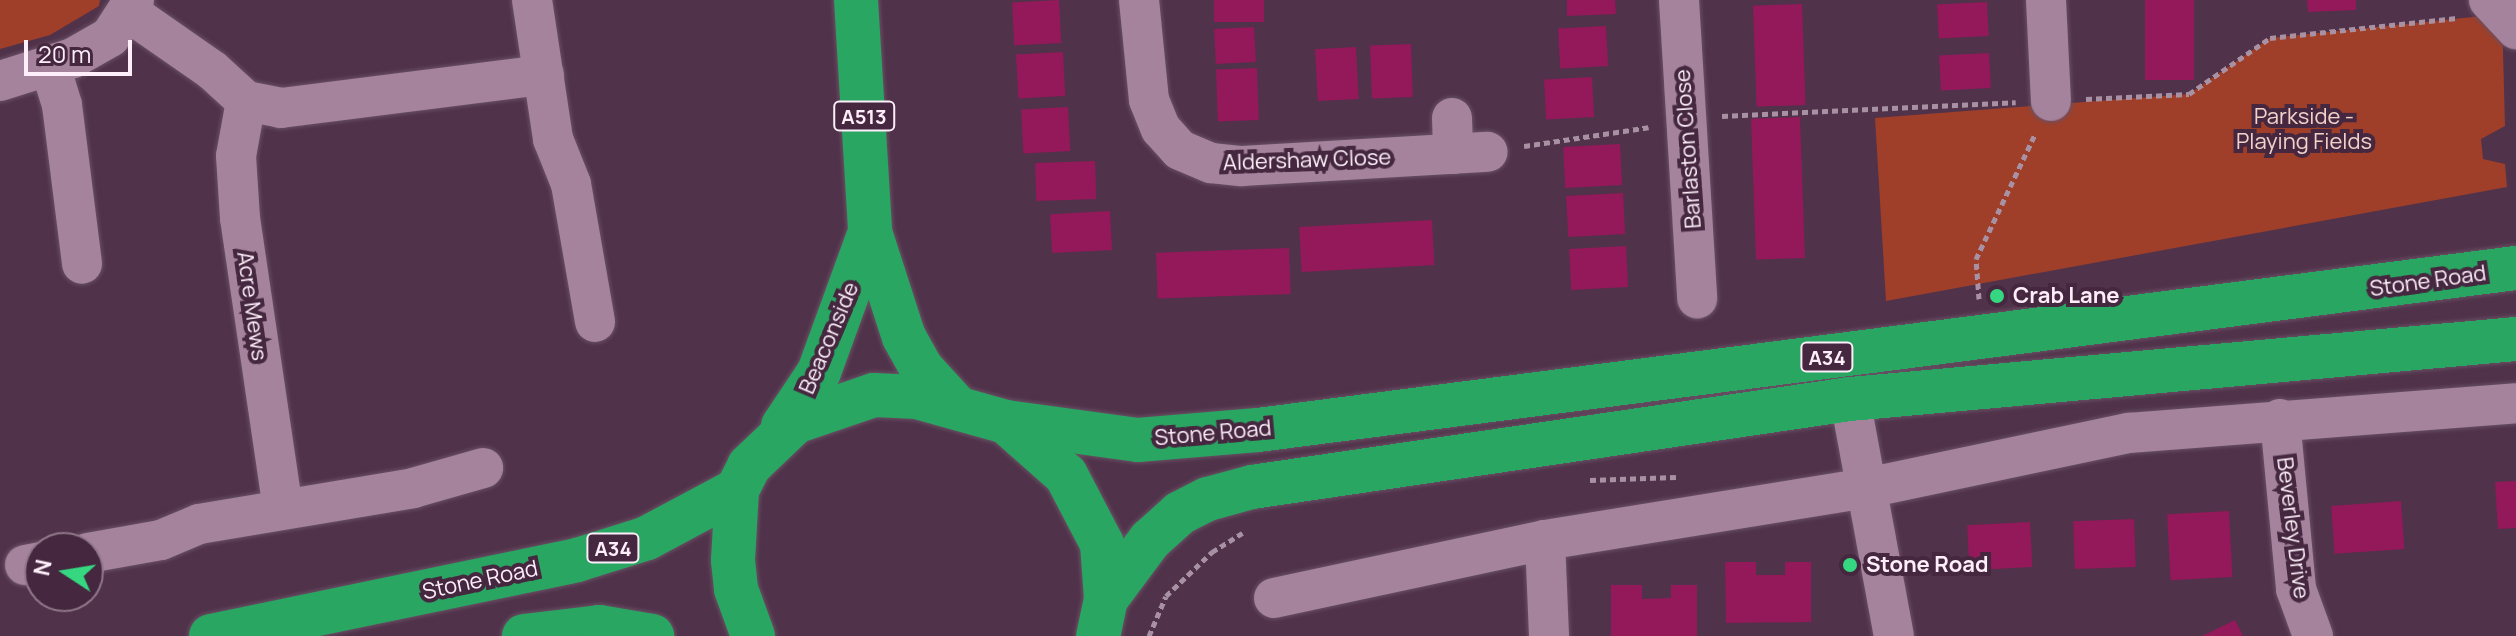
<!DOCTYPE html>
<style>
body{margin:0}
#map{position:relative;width:2516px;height:636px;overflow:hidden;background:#50324a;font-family:Manrope,sans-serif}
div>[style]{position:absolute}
.green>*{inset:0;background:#a03f29}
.building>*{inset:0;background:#93195a;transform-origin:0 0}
.path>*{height:5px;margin-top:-2.5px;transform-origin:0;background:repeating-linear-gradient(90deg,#a891a3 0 6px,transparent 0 10px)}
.roads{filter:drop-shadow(0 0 2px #685064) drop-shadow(0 0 2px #685064)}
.minor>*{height:40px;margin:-20px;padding:0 20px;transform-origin:20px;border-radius:20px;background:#a5839d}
.highway>*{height:44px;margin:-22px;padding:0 22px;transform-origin:22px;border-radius:22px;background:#29a662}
.dots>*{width:22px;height:22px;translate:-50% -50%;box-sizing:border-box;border:4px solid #45283f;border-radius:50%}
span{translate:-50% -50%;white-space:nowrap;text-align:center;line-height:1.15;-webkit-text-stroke:8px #45283f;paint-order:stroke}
.shield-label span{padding:2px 6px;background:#45283f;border:2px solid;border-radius:6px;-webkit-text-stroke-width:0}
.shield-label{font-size:20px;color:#fdeef9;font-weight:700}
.park-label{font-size:22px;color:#f3d2c9}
.street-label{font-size:22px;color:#fdeef9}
.poi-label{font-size:22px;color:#fdeef9;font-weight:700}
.left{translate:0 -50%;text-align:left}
.north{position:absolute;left:24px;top:532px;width:80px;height:80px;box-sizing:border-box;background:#45283f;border:2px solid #8f7789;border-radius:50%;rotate:282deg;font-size:22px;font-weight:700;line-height:32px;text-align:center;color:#fdeef9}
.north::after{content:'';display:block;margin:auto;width:28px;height:36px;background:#35d881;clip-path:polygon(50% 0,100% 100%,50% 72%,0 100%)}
.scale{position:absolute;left:24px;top:40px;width:108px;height:36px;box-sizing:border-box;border:4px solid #fdeef9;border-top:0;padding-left:10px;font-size:24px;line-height:28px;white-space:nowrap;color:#fdeef9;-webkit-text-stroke:6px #45283f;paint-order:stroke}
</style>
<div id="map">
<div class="green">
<i style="clip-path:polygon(0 0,100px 0,99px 6px,50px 35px,0 49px)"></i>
<i style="clip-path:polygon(2502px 14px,2505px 126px,2481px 139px,2483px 159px,2505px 164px,2507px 187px,1886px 301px,1875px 118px,2189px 94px,2270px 38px)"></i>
</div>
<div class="building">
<i style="left:1059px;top:0;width:43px;height:47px;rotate:87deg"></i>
<i style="left:1214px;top:0;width:50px;height:22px"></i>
<i style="clip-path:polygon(1567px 0,1615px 0,1616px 14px,1567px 16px)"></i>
<i style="left:2145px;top:0;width:49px;height:80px"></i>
<i style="clip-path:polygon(2307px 0,2356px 0,2356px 10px,2308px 12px)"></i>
<i style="left:1987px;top:2px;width:34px;height:50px;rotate:87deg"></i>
<i style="left:1802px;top:4px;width:101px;height:49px;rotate:88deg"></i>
<i style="left:1606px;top:26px;width:40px;height:48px;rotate:87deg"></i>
<i style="left:1254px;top:27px;width:35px;height:40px;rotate:87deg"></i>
<i style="left:1411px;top:44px;width:53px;height:41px;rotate:88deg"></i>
<i style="left:1356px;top:47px;width:52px;height:41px;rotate:87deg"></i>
<i style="left:1063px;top:52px;width:44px;height:47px;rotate:87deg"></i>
<i style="left:1989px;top:53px;width:35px;height:50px;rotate:87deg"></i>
<i style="left:1257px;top:68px;width:52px;height:41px;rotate:88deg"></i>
<i style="left:1592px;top:77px;width:40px;height:48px;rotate:87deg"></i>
<i style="left:1068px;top:107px;width:44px;height:47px;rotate:87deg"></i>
<i style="left:1800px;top:117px;width:141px;height:49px;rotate:88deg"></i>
<i style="left:1620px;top:144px;width:41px;height:57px;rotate:87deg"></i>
<i style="left:1095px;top:161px;width:38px;height:60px;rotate:88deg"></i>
<i style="left:1623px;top:193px;width:41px;height:57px;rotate:87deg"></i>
<i style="left:1110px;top:211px;width:39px;height:60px;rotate:87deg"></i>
<i style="left:1432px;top:220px;width:45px;height:133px;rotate:87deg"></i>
<i style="left:1626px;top:246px;width:41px;height:57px;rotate:87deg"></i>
<i style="left:1289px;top:248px;width:46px;height:133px;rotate:88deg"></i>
<i style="clip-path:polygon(2516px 481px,2516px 528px,2498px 529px,2495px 482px)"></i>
<i style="left:2401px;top:501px;width:48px;height:70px;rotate:86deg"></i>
<i style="left:2229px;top:511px;width:66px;height:62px;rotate:87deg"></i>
<i style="left:2134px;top:519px;width:48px;height:61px;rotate:88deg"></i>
<i style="left:2030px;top:522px;width:45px;height:63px;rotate:87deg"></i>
<i style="clip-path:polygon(1725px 562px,1756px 562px,1756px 575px,1785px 575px,1785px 562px,1811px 562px,1811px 622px,1726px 623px)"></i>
<i style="clip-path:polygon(1611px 585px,1642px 585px,1642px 599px,1671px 598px,1671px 585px,1697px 585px,1697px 636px,1611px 636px)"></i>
<i style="clip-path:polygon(2235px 620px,2243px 636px,2202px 636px)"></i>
</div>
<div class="path">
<i style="left:2086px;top:99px;width:103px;rotate:-2.8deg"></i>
<i style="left:2189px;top:94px;width:98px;rotate:-34.7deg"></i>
<i style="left:2270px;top:38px;width:188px;rotate:-6.1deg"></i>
<i style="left:1722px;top:116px;width:294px;rotate:-2.7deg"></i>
<i style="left:1524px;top:146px;width:126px;rotate:-8.6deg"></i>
<i style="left:1979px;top:299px;width:40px;rotate:-94.3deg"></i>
<i style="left:1976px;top:259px;width:138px;rotate:-64.7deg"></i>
<i style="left:1590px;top:480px;width:86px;rotate:-2deg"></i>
<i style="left:1149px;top:636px;width:43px;rotate:-67deg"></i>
<i style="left:1166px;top:596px;width:64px;rotate:-43.7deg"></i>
<i style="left:1212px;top:552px;width:36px;rotate:-32deg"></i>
</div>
<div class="roads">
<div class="minor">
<i style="left:532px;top:0;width:141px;rotate:81.4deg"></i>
<i style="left:553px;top:139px;width:48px;rotate:68.2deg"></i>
<i style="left:571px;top:184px;width:140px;rotate:80.1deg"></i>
<i style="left:1139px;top:0;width:100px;rotate:84.3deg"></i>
<i style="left:1149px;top:100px;width:31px;rotate:68deg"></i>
<i style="left:1161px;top:129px;width:28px;rotate:48deg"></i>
<i style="left:1180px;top:150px;width:34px;rotate:23deg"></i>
<i style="left:1211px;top:163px;width:31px;rotate:6deg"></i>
<i style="left:1242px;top:166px;width:246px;rotate:-3.3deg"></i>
<i style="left:1679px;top:0;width:299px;rotate:86.5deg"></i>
<i style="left:2046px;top:0;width:101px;rotate:87.2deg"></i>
<i style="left:2489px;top:0;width:40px;rotate:47deg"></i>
<i style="left:130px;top:13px;width:100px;rotate:34.8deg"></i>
<i style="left:212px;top:70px;width:46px;rotate:42.4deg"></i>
<i style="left:246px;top:101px;width:56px;rotate:100.3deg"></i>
<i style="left:236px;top:156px;width:62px;rotate:86.3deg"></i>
<i style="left:240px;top:218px;width:294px;rotate:81.6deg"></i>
<i style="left:50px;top:66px;width:41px;rotate:72.9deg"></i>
<i style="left:62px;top:105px;width:160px;rotate:82.8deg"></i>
<i style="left:0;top:81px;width:77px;rotate:-17.5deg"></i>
<i style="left:73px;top:58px;width:43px;rotate:-29.6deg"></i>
<i style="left:110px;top:37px;width:44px;rotate:-57deg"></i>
<i style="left:246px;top:101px;width:36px;rotate:11deg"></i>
<i style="left:281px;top:108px;width:265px;rotate:-7.2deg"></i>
<i style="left:1452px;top:118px;width:36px;rotate:88deg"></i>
<i style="left:1850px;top:399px;width:241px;rotate:79.5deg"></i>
<i style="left:2280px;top:419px;width:171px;rotate:84.6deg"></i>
<i style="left:2296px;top:589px;width:50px;rotate:70.1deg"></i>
<i style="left:1545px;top:540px;width:96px;rotate:87.6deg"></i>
<i style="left:88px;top:553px;width:74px;rotate:-10.1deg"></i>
<i style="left:161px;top:540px;width:41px;rotate:-22.8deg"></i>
<i style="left:199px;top:524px;width:217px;rotate:-9.5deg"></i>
<i style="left:413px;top:488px;width:73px;rotate:-15.9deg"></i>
<i style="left:25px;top:565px;width:15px;rotate:-11deg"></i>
<i style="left:1274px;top:598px;width:277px;rotate:-12.1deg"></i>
<i style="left:1545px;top:540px;width:326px;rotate:-9.2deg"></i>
<i style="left:1867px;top:488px;width:268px;rotate:-11.9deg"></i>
<i style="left:2129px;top:433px;width:388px;rotate:-4.4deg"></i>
</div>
<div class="highway">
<i style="left:856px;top:0;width:232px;rotate:86.5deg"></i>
<i style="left:870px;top:232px;width:110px;rotate:72.1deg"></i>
<i style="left:904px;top:337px;width:35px;rotate:61deg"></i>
<i style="left:921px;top:368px;width:50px;rotate:47.4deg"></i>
<i style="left:1006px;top:422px;width:133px;rotate:7.8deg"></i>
<i style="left:1138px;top:440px;width:120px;rotate:-4.8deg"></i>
<i style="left:1258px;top:430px;width:1268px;rotate:-7.34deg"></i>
<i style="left:783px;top:426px;width:65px;rotate:-56.3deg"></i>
<i style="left:819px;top:372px;width:149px;rotate:-70deg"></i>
<i style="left:1106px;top:599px;width:74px;rotate:-53.3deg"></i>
<i style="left:1150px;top:540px;width:40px;rotate:-42deg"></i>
<i style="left:1180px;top:513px;width:31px;rotate:-27deg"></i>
<i style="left:1208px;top:499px;width:46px;rotate:-15.3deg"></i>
<i style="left:1252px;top:487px;width:604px;rotate:-8.37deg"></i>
<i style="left:1850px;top:399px;width:669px;rotate:-5.15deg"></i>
<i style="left:211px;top:636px;width:374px;rotate:-11.7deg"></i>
<i style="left:577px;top:560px;width:73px;rotate:-17.4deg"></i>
<i style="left:647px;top:538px;width:102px;rotate:-28.1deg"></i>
<i style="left:524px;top:636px;width:76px;rotate:-6.8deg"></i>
<i style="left:599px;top:627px;width:54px;rotate:9.6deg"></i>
<i style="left:753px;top:636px;width:50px;rotate:-109.9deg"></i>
<i style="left:736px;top:589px;width:29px;rotate:-96deg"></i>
<i style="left:733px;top:560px;width:70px;rotate:-86.7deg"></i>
<i style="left:737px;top:490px;width:27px;rotate:-63deg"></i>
<i style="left:749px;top:466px;width:64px;rotate:-43.7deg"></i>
<i style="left:795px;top:422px;width:83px;rotate:-18.9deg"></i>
<i style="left:874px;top:395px;width:43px;rotate:2.7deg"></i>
<i style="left:917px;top:397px;width:92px;rotate:15.7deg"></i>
<i style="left:1006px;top:422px;width:80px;rotate:41.5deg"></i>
<i style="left:1066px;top:475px;width:78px;rotate:62.4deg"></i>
<i style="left:1102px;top:544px;width:55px;rotate:85.8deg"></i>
<i style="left:1106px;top:599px;width:38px;rotate:102deg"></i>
</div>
</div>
<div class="dots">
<i style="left:1997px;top:296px;background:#35d881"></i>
<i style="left:1850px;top:565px;background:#35d881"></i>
</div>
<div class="shield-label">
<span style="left:864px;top:116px">A513</span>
<span style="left:1827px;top:357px">A34</span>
<span style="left:613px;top:548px">A34</span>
</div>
<div class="park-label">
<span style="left:2304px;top:129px">Parkside -<br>Playing Fields</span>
</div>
<div class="street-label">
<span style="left:1688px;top:149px;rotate:-94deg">Barlaston Close</span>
<span style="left:1307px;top:160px;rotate:-2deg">Aldershaw Close</span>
<span style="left:2428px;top:281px;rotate:-8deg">Stone Road</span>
<span style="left:252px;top:306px;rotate:82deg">Acre Mews</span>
<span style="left:829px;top:338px;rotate:-67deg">Beaconside</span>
<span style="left:1213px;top:433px;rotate:-5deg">Stone Road</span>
<span style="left:2293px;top:528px;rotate:83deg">Beverley Drive</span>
<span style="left:480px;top:580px;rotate:-12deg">Stone Road</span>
</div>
<div class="poi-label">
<span class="left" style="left:2013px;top:296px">Crab Lane</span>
<span class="left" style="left:1866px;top:565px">Stone Road</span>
</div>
<div class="north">N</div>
<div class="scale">20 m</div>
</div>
